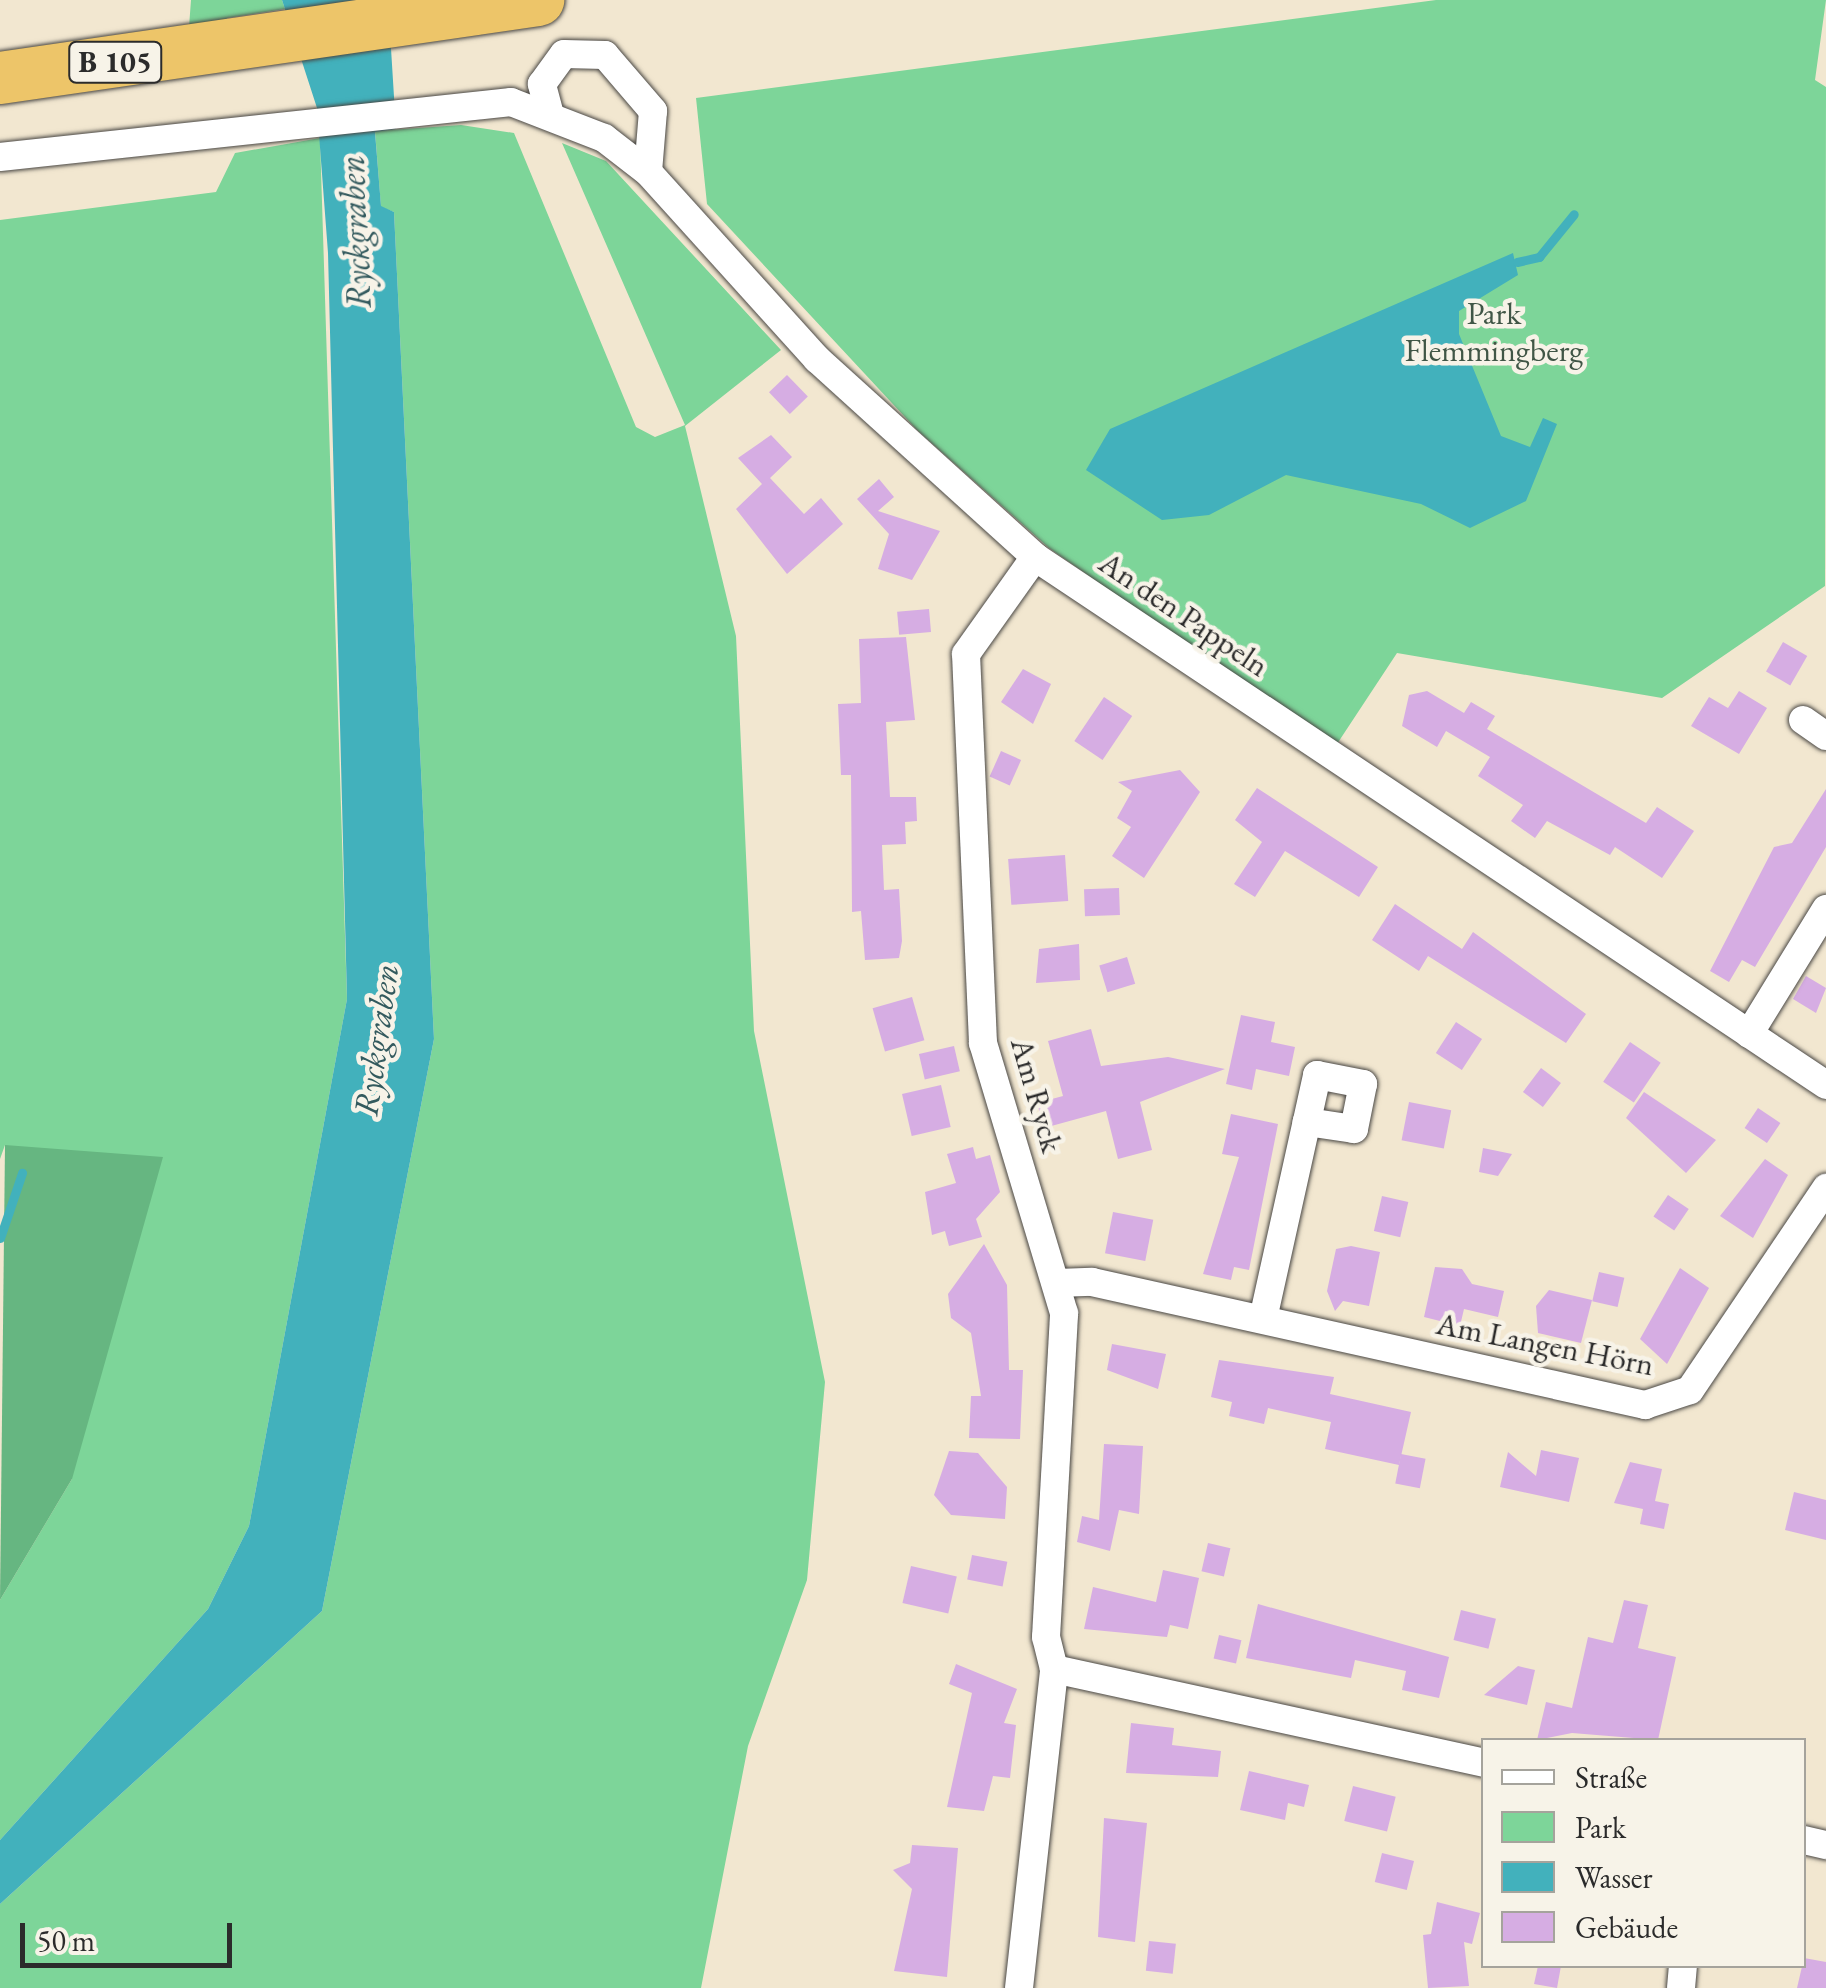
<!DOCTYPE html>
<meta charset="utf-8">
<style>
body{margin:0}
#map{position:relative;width:1826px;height:1988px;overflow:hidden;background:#f2e7d0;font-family:"EB Garamond",serif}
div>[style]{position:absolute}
.green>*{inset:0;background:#7dd599}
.forest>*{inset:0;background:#66b681}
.water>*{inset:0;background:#42b1bc}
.stream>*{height:9px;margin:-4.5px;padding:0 4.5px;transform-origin:4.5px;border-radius:4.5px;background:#42b1bc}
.building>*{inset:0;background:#d6ade3;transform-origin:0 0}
.roads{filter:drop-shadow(0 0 2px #494744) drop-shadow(0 0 2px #494744)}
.street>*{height:28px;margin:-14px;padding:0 14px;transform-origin:14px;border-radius:14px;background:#fff}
.highway>*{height:52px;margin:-26px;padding:0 26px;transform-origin:26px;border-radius:26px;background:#edc569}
span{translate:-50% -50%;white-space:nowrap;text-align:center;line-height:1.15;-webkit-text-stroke:9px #f7f3e8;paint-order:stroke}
.shield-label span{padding:2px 8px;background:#f7f3e8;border:2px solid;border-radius:8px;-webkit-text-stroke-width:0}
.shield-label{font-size:30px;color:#2b2b2b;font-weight:700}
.park-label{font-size:32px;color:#405646}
.street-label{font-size:32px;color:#2b2b2b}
.water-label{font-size:35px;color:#335a5e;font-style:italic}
.legend{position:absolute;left:1481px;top:1738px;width:325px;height:230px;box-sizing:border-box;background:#f7f3e8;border:2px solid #a5a39c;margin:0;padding:12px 18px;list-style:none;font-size:30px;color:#2b2b2b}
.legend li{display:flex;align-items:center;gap:20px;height:50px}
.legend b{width:50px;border:2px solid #a5a39c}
.scale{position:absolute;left:20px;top:1923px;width:212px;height:45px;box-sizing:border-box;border:5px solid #2b2b2b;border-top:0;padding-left:12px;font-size:30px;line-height:35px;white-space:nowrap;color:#2b2b2b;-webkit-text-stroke:8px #f7f3e8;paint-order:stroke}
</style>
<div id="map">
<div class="green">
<i style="clip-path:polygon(191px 0,282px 0,285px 9px,227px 18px,228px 30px,189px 27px)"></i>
<i style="clip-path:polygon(1436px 0,1826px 0,1815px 80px,1826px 87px,1825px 586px,1662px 698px,1397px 653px,1335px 747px,1049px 548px,917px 430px,707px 204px,696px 98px)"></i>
<i style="clip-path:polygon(461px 125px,514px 133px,636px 427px,655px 437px,685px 425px,562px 143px,606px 161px,781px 350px,685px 426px,736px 636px,754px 1031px,825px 1382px,807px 1580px,748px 1746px,701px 1988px,0 1988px,0 1904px,322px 1611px,434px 1039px,394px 212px,381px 207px,375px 131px)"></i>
<i style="clip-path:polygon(320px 138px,347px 999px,249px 1526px,208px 1609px,0 1840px,0 1600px,72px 1479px,5px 1145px,0 1159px,0 220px,216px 192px,235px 153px)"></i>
</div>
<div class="forest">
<i style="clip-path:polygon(5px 1145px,163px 1157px,72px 1479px,0 1600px)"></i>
</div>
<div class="water">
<i style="clip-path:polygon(282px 0,388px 0,396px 129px,375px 132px,381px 206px,394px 212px,434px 1039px,322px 1611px,0 1904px,0 1840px,208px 1609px,249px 1526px,347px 999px,328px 253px,317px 108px)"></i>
<i style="clip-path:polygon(1513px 253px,1518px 275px,1459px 311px,1459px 334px,1501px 436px,1530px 447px,1543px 418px,1557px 424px,1526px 501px,1470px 528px,1421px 504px,1286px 475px,1209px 515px,1162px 520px,1086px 470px,1110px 429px)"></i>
</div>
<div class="stream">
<i style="left:1517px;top:262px;width:23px;rotate:-13deg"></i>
<i style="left:1539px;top:257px;width:55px;rotate:-50.9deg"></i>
<i style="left:0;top:1238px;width:69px;rotate:-71.3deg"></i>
</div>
<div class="building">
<i style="left:787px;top:375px;width:30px;height:25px;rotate:46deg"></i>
<i style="clip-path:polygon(771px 435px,792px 457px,770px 478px,804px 514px,821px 498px,843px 524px,787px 574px,736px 509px,762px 484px,738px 458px)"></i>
<i style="clip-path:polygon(879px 479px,894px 497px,878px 511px,940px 531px,912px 580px,878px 569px,889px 534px,857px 499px)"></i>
<i style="left:929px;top:609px;width:23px;height:32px;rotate:85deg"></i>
<i style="clip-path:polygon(906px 637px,915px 720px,886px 722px,890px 797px,916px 797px,917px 821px,905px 822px,906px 844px,882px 845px,884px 890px,899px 889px,902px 941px,899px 958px,865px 960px,861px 911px,852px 912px,851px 775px,841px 775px,838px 704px,861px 703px,859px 639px)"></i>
<i style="left:1783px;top:642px;width:28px;height:34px;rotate:30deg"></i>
<i style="clip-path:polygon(1023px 669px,1051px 684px,1033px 724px,1001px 702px)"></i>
<i style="clip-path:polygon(1427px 691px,1464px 713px,1471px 702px,1495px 716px,1487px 729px,1646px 823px,1657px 807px,1694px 831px,1662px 878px,1615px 847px,1610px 855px,1547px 821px,1535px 838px,1511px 821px,1523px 805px,1478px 776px,1490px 757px,1446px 731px,1437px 747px,1402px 726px,1409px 695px)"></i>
<i style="clip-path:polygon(1739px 691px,1767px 708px,1739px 754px,1691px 726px,1709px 697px,1728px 708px)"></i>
<i style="left:1104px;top:697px;width:34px;height:53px;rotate:34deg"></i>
<i style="left:1001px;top:751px;width:22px;height:28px;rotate:24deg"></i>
<i style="clip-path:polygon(1180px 770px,1200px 792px,1144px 878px,1112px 856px,1131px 827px,1117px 818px,1132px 791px,1118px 782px)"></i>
<i style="clip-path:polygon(1257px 788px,1378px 867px,1359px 897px,1285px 851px,1255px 897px,1234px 884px,1262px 842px,1235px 820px)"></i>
<i style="clip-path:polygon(1826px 789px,1826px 847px,1755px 967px,1742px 960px,1729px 982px,1710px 971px,1774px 847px,1792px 843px)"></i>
<i style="left:1065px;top:855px;width:46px;height:57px;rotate:86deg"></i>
<i style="left:1119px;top:888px;width:27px;height:35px;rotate:88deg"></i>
<i style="clip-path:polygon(1395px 904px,1462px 949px,1473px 932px,1586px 1014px,1566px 1043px,1428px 956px,1419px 971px,1372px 940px)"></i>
<i style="clip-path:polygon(1079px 944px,1080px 980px,1036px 983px,1039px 949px)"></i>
<i style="left:1127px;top:957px;width:28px;height:29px;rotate:73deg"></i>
<i style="clip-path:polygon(1806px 976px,1826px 988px,1816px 1013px,1793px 999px)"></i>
<i style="left:912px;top:997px;width:45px;height:41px;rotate:74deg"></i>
<i style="clip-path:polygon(1241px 1015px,1275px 1022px,1271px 1042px,1295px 1047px,1289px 1076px,1256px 1069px,1252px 1090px,1226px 1084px)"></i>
<i style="left:1456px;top:1022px;width:31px;height:37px;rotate:33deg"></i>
<i style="clip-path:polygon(1091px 1029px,1101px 1066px,1168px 1057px,1225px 1069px,1140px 1102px,1152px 1150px,1118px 1159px,1106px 1111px,1044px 1128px,1037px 1103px,1063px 1096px,1048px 1041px)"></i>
<i style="left:1630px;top:1042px;width:37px;height:48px;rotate:34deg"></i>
<i style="left:954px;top:1046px;width:26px;height:36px;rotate:77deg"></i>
<i style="left:1541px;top:1068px;width:25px;height:30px;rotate:37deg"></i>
<i style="left:941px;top:1085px;width:43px;height:40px;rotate:77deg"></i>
<i style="clip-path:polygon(1644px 1092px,1716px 1140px,1686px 1173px,1626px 1118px)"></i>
<i style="left:1409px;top:1102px;width:43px;height:39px;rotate:11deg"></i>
<i style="left:1758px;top:1108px;width:27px;height:24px;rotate:34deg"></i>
<i style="clip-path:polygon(1231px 1114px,1278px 1124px,1249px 1270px,1234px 1267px,1231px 1280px,1203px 1274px,1239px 1157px,1222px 1154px)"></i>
<i style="clip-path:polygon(973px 1147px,976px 1159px,990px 1155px,1000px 1192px,976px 1219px,982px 1237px,949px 1246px,945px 1231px,932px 1235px,925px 1192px,956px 1183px,947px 1154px)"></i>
<i style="clip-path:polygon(1483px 1148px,1512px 1154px,1498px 1176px,1479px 1172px)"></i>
<i style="clip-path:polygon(1765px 1159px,1788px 1175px,1753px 1238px,1720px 1216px)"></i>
<i style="left:1668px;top:1195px;width:25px;height:26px;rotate:34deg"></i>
<i style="left:1382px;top:1196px;width:27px;height:36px;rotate:13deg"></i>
<i style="left:1113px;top:1212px;width:41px;height:42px;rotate:11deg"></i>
<i style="clip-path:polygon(984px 1244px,1007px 1285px,1009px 1370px,1023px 1370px,1020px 1439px,969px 1438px,971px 1396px,981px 1396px,971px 1333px,951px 1318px,948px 1294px)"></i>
<i style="clip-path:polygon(1351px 1246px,1380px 1252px,1369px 1306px,1343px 1301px,1335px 1311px,1327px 1291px,1336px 1249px)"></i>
<i style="clip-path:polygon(1435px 1267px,1462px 1269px,1472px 1284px,1504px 1291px,1498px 1317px,1464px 1309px,1460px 1326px,1424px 1317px)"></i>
<i style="clip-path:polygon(1680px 1268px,1709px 1288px,1667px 1364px,1640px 1339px)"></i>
<i style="left:1599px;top:1272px;width:26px;height:30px;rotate:13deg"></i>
<i style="clip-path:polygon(1549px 1290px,1592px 1300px,1581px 1343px,1538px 1333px,1536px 1306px)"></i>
<i style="clip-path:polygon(1112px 1344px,1166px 1354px,1158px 1389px,1107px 1370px)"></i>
<i style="clip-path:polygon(1219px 1360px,1334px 1377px,1330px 1394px,1411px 1412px,1399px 1465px,1325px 1449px,1331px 1422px,1268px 1408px,1264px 1424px,1229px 1416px,1232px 1402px,1211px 1397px)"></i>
<i style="clip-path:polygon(1104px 1444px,1143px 1446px,1139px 1514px,1119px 1510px,1110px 1551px,1077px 1542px,1082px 1516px,1099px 1520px)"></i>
<i style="clip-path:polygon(1541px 1450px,1579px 1458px,1569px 1502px,1500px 1487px,1508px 1452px,1536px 1476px)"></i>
<i style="clip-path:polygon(949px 1451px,978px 1453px,1007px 1487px,1005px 1519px,951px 1515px,934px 1495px)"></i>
<i style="left:1401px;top:1454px;width:25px;height:30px;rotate:11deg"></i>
<i style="clip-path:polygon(1630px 1462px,1662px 1469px,1655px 1501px,1669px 1504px,1664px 1529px,1640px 1524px,1643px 1509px,1614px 1503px)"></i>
<i style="clip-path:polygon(1794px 1492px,1826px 1500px,1826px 1540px,1785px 1530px)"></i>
<i style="left:1208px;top:1543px;width:23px;height:29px;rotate:13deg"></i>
<i style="left:972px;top:1555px;width:36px;height:25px;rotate:11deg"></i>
<i style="left:911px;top:1566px;width:47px;height:38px;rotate:13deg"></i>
<i style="clip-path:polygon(1163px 1570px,1199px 1578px,1188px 1629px,1170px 1625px,1167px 1637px,1084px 1629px,1093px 1587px,1156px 1602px)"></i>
<i style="clip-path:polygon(1624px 1600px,1648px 1605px,1638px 1648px,1676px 1657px,1658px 1740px,1572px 1733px,1537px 1740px,1546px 1702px,1572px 1708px,1588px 1637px,1613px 1643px)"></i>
<i style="clip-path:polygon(1258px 1604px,1449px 1657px,1439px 1698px,1402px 1690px,1406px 1671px,1355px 1660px,1351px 1678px,1246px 1658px)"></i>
<i style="left:1461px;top:1610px;width:36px;height:31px;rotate:14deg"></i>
<i style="left:1219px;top:1635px;width:23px;height:24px;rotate:13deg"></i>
<i style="clip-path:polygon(956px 1664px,1017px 1689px,1004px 1723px,1016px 1725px,1010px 1778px,993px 1776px,984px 1811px,947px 1807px,972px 1693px,949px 1684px)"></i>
<i style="clip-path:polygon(1518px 1666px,1535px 1670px,1527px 1705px,1484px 1695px)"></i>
<i style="clip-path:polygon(1131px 1723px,1174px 1728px,1172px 1745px,1221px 1751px,1218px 1777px,1126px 1773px)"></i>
<i style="clip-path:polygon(1249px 1771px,1309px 1785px,1304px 1807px,1288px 1803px,1285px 1820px,1240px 1810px)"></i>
<i style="left:1353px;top:1786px;width:44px;height:36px;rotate:14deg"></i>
<i style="clip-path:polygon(1104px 1818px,1147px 1823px,1135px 1942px,1098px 1937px)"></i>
<i style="clip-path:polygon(912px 1845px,958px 1848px,947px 1977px,894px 1971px,912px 1889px,893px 1870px,910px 1863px)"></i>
<i style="left:1382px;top:1853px;width:33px;height:30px;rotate:14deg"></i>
<i style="clip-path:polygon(1437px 1902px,1480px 1913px,1472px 1944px,1464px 1942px,1469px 1986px,1428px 1988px,1423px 1935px,1431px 1934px)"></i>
<i style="left:1149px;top:1941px;width:27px;height:30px;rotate:6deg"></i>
<i style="clip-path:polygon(1804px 1958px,1826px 1962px,1826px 1988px,1797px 1988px)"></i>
<i style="clip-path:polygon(1538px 1966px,1561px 1966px,1557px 1988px,1534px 1984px)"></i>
</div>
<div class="roads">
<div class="street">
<i style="left:549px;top:111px;width:28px;rotate:-105deg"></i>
<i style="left:542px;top:84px;width:37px;rotate:-54deg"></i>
<i style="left:564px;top:54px;width:41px;rotate:1.4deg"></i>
<i style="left:605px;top:55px;width:74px;rotate:49.4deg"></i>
<i style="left:653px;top:111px;width:61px;rotate:94.7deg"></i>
<i style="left:0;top:157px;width:514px;rotate:-6.14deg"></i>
<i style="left:511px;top:102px;width:100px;rotate:21.2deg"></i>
<i style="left:604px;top:138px;width:56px;rotate:37.7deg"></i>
<i style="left:648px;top:172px;width:252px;rotate:47.9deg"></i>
<i style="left:817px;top:359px;width:294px;rotate:42.2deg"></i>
<i style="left:1035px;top:557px;width:951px;rotate:33.72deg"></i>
<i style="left:1803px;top:720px;width:28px;rotate:35deg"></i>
<i style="left:1749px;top:1034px;width:147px;rotate:-58.4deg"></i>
<i style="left:1057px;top:1283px;width:35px;rotate:-2deg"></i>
<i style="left:1092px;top:1282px;width:567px;rotate:12.54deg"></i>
<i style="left:1645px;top:1405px;width:47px;rotate:-18.4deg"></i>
<i style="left:1690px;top:1390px;width:244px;rotate:-56deg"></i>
<i style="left:1263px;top:1319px;width:250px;rotate:-77.5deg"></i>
<i style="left:1317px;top:1075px;width:47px;rotate:11.1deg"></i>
<i style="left:1363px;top:1084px;width:46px;rotate:101.3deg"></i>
<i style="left:1354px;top:1129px;width:48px;rotate:-171.5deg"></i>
<i style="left:1054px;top:1669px;width:440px;rotate:12.3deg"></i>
<i style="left:1804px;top:1840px;width:23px;rotate:13deg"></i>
<i style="left:1019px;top:1988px;width:321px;rotate:-83.7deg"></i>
<i style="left:1054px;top:1669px;width:33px;rotate:-104deg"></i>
<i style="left:1046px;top:1637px;width:324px;rotate:-86.8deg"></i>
<i style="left:1064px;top:1313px;width:282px;rotate:-106.7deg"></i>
<i style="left:983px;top:1043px;width:389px;rotate:-92.5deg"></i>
<i style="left:966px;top:654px;width:119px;rotate:-54.6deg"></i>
<i style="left:1681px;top:1988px;width:22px;rotate:-85deg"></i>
</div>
<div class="highway">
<i style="left:0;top:78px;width:544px;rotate:-8.25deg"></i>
</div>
</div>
<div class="shield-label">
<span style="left:115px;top:62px">B 105</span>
</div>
<div class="park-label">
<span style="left:1494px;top:332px">Park<br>Flemmingberg</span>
</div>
<div class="street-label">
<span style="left:1184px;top:614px;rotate:34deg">An den Pappeln</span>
<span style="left:1037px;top:1095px;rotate:74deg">Am Ryck</span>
<span style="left:1545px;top:1344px;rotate:11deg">Am Langen Hörn</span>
</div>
<div class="water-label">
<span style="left:355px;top:232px;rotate:-93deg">Ryckgraben</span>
<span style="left:376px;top:1040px;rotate:-82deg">Ryckgraben</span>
</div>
<ul class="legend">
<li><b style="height:12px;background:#fff"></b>Straße</li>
<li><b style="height:28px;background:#7dd599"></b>Park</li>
<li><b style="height:28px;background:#42b1bc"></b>Wasser</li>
<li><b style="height:28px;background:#d6ade3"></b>Gebäude</li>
</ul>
<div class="scale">50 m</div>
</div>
